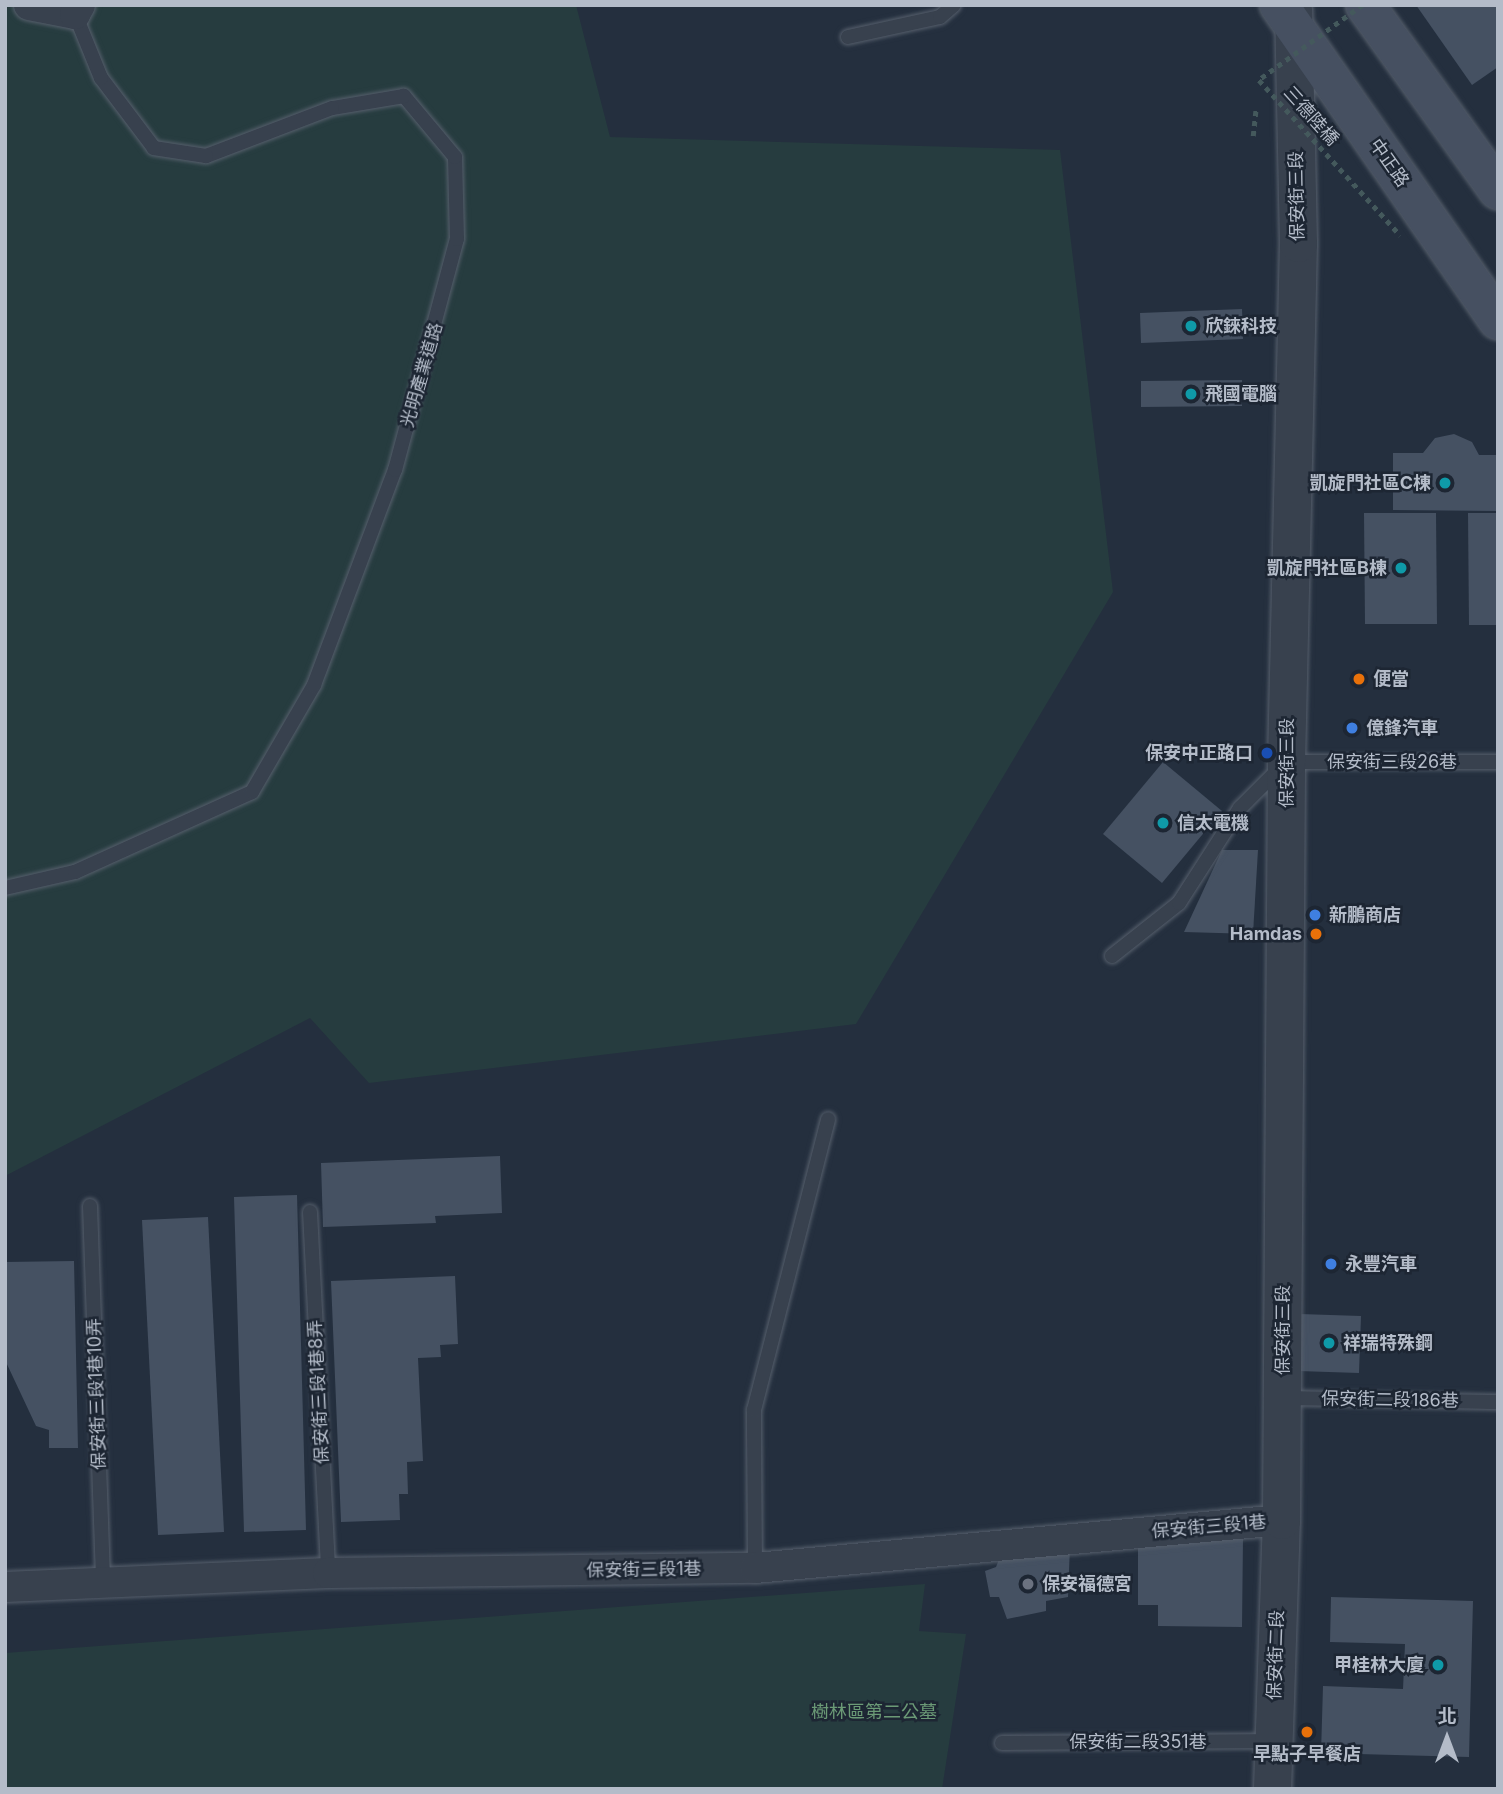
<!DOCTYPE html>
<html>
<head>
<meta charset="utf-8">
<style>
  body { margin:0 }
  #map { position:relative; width:1503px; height:1794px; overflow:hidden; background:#242f3e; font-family:Inter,"Noto Sans TC",sans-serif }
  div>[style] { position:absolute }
  .green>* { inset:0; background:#263c3f }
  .building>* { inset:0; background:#455162 }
  .path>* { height:4.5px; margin-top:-2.25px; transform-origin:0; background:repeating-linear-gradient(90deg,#44595c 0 5px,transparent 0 10px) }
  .roads { filter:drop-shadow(0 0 2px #565f6c) drop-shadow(0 0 2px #565f6c) }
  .service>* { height:14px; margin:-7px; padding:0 7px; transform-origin:7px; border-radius:7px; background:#38414e }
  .minor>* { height:30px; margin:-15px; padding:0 15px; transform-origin:15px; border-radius:15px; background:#38414e }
  .tertiary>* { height:37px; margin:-18.5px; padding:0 18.5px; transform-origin:18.5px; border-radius:18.5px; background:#38414e }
  .secondary>* { height:38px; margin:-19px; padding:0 19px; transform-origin:19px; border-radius:19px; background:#465061 }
  .path-bridge>* { height:4.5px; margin-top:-2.25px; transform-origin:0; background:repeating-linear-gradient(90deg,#44595c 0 5px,transparent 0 10px) }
  .dots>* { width:19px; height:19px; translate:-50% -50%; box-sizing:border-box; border:4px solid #1d2633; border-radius:50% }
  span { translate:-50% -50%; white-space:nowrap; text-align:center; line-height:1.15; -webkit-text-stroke:5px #1d2633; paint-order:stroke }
  .street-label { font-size:18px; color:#b4bcc9 }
  .poi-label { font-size:18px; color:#b4bcc9; font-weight:700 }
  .left { translate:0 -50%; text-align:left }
  .right { translate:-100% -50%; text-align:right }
  .park-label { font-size:18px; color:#6b9a76 }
  .frame { position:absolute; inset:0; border:7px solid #b4bcc9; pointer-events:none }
  .north { position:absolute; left:1412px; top:1703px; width:70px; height:70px; -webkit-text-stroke:5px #1d2633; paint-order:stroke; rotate:0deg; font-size:19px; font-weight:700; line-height:28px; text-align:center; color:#b4bcc9 }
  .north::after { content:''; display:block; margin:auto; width:24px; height:32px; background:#b4bcc9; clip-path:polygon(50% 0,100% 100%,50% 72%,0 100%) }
</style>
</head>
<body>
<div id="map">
  <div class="green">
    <i style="clip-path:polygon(5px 5px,576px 5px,610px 137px,1060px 150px,1113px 592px,856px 1024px,369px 1083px,310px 1018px,5px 1176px)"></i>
    <i style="clip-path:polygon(925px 1584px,919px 1631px,966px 1634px,942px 1789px,5px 1789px,5px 1653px)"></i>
  </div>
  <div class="building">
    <i style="clip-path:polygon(1416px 5px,1498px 5px,1498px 67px,1472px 85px)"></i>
    <i style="clip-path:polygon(1242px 309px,1243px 339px,1141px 343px,1140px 313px)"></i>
    <i style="clip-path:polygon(1242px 380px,1242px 406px,1141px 407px,1141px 381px)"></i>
    <i style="clip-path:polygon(1454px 434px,1472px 442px,1479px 455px,1498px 455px,1498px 511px,1393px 510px,1393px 453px,1423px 453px,1435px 438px)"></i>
    <i style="clip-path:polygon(1364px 513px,1436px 513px,1437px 624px,1365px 624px)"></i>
    <i style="clip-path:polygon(1468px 513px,1498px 513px,1498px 625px,1469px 625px)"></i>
    <i style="clip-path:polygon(1163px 762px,1222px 811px,1162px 883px,1103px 834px)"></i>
    <i style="clip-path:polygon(1222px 850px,1258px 850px,1253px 934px,1184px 932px)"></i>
    <i style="clip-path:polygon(500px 1156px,502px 1213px,435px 1216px,436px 1223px,323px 1227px,321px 1163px)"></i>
    <i style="clip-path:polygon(297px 1195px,306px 1530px,244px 1532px,234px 1197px)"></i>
    <i style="clip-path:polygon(208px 1217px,224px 1532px,158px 1535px,142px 1220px)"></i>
    <i style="clip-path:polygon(74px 1261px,78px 1448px,49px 1448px,49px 1430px,36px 1426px,5px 1360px,5px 1262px)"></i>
    <i style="clip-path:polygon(455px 1276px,458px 1344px,440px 1345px,441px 1357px,418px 1358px,423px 1461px,407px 1462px,408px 1494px,399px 1494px,400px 1520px,341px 1522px,331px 1281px)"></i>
    <i style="clip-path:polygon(1300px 1314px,1361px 1316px,1359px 1373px,1298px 1371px)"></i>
    <i style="clip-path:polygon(1138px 1537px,1243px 1539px,1242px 1627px,1158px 1626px,1158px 1605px,1138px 1605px)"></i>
    <i style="clip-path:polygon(1070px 1546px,1068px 1597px,1046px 1601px,1046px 1611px,1007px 1619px,999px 1597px,990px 1597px,985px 1571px,996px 1567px,1002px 1552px)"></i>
    <i style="clip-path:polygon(1331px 1597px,1473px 1601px,1469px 1757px,1321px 1753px,1323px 1686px,1403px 1689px,1405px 1644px,1330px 1642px)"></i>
  </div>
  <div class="path">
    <i style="left:1253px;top:136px;width:29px;rotate:-84deg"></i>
  </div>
  <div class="roads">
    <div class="service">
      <i style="left:848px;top:37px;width:94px;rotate:-12.3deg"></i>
      <i style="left:940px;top:17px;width:18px;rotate:-41deg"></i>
      <i style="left:5px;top:888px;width:72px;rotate:-12.9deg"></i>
      <i style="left:75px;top:872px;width:194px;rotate:-24.3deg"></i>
      <i style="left:252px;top:792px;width:124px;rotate:-59.9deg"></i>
      <i style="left:314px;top:685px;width:230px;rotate:-69.4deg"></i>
      <i style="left:395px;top:470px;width:239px;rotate:-75deg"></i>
      <i style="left:457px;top:239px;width:82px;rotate:-91.4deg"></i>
      <i style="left:455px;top:157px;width:80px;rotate:-129.9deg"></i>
      <i style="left:404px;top:96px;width:73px;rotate:170.5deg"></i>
      <i style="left:332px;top:108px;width:135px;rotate:159.1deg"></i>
      <i style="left:206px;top:156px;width:53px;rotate:-171.3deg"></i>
      <i style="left:154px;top:148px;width:88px;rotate:-127.1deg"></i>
      <i style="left:101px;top:78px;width:69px;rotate:-112.1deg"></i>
      <i style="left:1112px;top:956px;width:85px;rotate:-38.3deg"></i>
      <i style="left:1179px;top:903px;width:113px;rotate:-57.3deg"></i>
      <i style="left:1240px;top:808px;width:65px;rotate:-45deg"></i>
      <i style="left:1286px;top:762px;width:212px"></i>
      <i style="left:90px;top:1206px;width:377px;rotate:88deg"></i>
      <i style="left:310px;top:1212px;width:361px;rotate:87.1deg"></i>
      <i style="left:1282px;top:1398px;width:216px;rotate:1.1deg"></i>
      <i style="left:755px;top:1568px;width:158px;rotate:-90.4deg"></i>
      <i style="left:754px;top:1410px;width:300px;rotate:-75.7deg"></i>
      <i style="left:1002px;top:1743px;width:271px;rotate:-0.4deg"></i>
    </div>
    <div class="minor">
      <i style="left:29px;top:5px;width:47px;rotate:11.1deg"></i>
      <i style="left:75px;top:14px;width:10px;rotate:-61deg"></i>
      <i style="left:5px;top:1587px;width:323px;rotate:-2.5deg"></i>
      <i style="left:328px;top:1573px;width:427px;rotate:-0.7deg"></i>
      <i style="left:755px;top:1568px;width:528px;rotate:-5.21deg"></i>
    </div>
    <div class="tertiary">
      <i style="left:1272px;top:1789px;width:269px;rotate:-88.1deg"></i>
      <i style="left:1281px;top:1520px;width:758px;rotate:-89.62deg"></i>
      <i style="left:1286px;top:762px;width:519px;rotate:-88.68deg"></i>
      <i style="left:1298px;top:243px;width:233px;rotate:-91.2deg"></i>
    </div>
    <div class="secondary">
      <i style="left:1279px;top:5px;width:384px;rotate:55.2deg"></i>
      <i style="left:1365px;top:5px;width:228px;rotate:54.3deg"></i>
    </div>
  </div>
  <div class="path-bridge">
    <i style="left:1363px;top:5px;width:128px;rotate:144.2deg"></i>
    <i style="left:1259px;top:80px;width:210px;rotate:47.7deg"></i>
  </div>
  <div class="dots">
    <i style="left:1191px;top:326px;background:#0f9aa8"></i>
    <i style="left:1191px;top:394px;background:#0f9aa8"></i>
    <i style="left:1445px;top:483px;background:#0f9aa8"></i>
    <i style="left:1401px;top:568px;background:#0f9aa8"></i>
    <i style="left:1359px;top:679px;background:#e8710a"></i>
    <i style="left:1352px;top:728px;background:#3f7fe0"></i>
    <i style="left:1267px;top:753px;background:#1a4fb4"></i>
    <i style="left:1163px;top:823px;background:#0f9aa8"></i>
    <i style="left:1315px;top:915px;background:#3f7fe0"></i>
    <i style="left:1316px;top:934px;background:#e8710a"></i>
    <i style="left:1331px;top:1264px;background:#3f7fe0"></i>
    <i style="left:1329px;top:1343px;background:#0f9aa8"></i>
    <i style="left:1028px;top:1584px;background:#6b7280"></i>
    <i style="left:1438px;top:1665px;background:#0f9aa8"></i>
    <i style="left:1307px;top:1732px;background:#e8710a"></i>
  </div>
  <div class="street-label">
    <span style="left:1311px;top:116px;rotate:48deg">三德陸橋</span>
    <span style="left:1389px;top:163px;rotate:55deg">中正路</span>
    <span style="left:1297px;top:196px;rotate:-91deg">保安街三段</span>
    <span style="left:422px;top:375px;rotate:-74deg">光明產業道路</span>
    <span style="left:1392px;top:762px">保安街三段26巷</span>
    <span style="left:1287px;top:763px;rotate:-90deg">保安街三段</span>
    <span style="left:1283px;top:1330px;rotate:-90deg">保安街三段</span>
    <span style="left:319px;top:1392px;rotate:-93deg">保安街三段1巷8弄</span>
    <span style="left:97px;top:1394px;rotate:-92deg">保安街三段1巷10弄</span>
    <span style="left:1390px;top:1400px;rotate:1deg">保安街二段186巷</span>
    <span style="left:1209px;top:1527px;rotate:-5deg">保安街三段1巷</span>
    <span style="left:644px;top:1570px;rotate:-1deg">保安街三段1巷</span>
    <span style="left:1276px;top:1655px;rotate:-88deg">保安街二段</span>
    <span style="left:1138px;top:1742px">保安街二段351巷</span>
  </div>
  <div class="poi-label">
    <span class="left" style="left:1205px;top:326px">欣錸科技</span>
    <span class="left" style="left:1205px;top:394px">飛國電腦</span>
    <span class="right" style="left:1431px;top:483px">凱旋門社區C棟</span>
    <span class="right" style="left:1387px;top:568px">凱旋門社區B棟</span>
    <span class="left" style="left:1373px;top:679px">便當</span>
    <span class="left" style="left:1366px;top:728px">億鋒汽車</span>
    <span class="right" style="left:1253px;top:753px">保安中正路口</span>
    <span class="left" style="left:1177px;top:823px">信太電機</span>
    <span class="left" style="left:1329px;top:915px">新鵬商店</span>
    <span class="right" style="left:1302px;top:934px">Hamdas</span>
    <span class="left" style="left:1345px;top:1264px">永豐汽車</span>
    <span class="left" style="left:1343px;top:1343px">祥瑞特殊鋼</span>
    <span class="left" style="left:1042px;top:1584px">保安福德宮</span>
    <span class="right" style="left:1424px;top:1665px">甲桂林大廈</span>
    <span style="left:1307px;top:1754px">早點子早餐店</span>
  </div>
  <div class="park-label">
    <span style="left:874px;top:1712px">樹林區第二公墓</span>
  </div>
  <div class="frame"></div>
  <div class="north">北</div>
</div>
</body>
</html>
